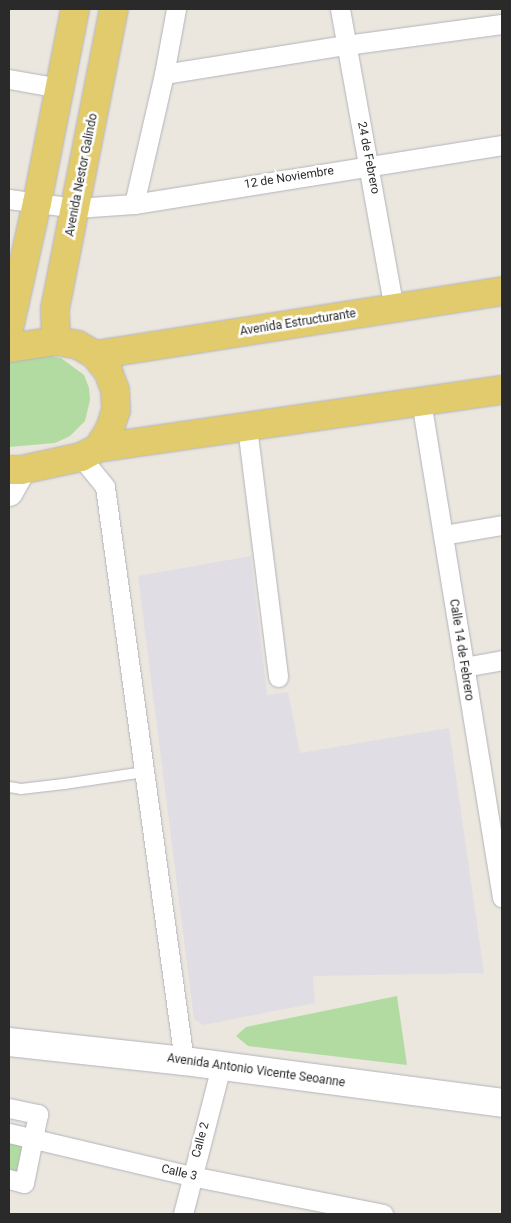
<!DOCTYPE html>
<html>
<head>
<meta charset="utf-8">
<style>
  body { margin:0 }
  #map { position:relative; width:511px; height:1223px; overflow:hidden; background:#ebe6de; font-family:Roboto,sans-serif }
  div>[style] { position:absolute }
  .industrial>* { inset:0; background:#e0dee4 }
  .green>* { inset:0; background:#b2dba1 }
  .roads { filter:drop-shadow(0 0 1px #b2b4bc) drop-shadow(0 0 1px #b2b4bc) }
  .lane>* { height:10px; margin:-5px; padding:0 5px; transform-origin:5px; border-radius:5px; background:#fff }
  .street>* { height:19px; margin:-9.5px; padding:0 9.5px; transform-origin:9.5px; border-radius:9.5px; background:#fff }
  .secondary>* { height:28px; margin:-14px; padding:0 14px; transform-origin:14px; border-radius:14px; background:#fff }
  .primary>* { height:28px; margin:-14px; padding:0 14px; transform-origin:14px; border-radius:14px; background:#e1cb6d }
  span { translate:-50% -50%; white-space:nowrap; text-align:center; line-height:1.15; -webkit-text-stroke:5px #fff; paint-order:stroke }
  .street-label { font-size:12px; color:#2a2a2a }
  .frame { position:absolute; inset:0; border:10px solid #2a2a2a; pointer-events:none }
</style>
</head>
<body>
<div id="map">
  <div class="industrial">
    <i style="clip-path:polygon(251px 556px,267px 695px,288px 692px,300px 753px,449px 728px,484px 973px,313px 976px,315px 1003px,203px 1025px,194px 1019px,138px 576px)"></i>
  </div>
  <div class="green">
    <i style="clip-path:polygon(43px 354px,61px 358px,84px 375px,89px 388px,90px 400px,85px 421px,70px 436px,55px 443px,9px 447px,9px 361px)"></i>
    <i style="clip-path:polygon(397px 996px,407px 1065px,248px 1046px,236px 1036px,246px 1027px)"></i>
    <i style="clip-path:polygon(9px 1139px,25px 1143px,18px 1175px,9px 1173px)"></i>
  </div>
  <div class="roads">
    <div class="lane">
      <i style="left:9px;top:787px;width:12px;rotate:9deg"></i>
      <i style="left:21px;top:789px;width:43px;rotate:-6.6deg"></i>
      <i style="left:64px;top:784px;width:81px;rotate:-8.5deg"></i>
    </div>
    <div class="street">
      <i style="left:340px;top:9px;width:304px;rotate:79.8deg"></i>
      <i style="left:164px;top:74px;width:184px;rotate:-9.1deg"></i>
      <i style="left:346px;top:45px;width:157px;rotate:-7.7deg"></i>
      <i style="left:9px;top:79px;width:52px;rotate:10deg"></i>
      <i style="left:9px;top:199px;width:68px;rotate:7.7deg"></i>
      <i style="left:76px;top:208px;width:58px;rotate:-3.9deg"></i>
      <i style="left:134px;top:204px;width:373px;rotate:-9.1deg"></i>
      <i style="left:134px;top:204px;width:133px;rotate:-77deg"></i>
      <i style="left:164px;top:74px;width:66px;rotate:-79.5deg"></i>
      <i style="left:421px;top:401px;width:503px;rotate:80.73deg"></i>
      <i style="left:247px;top:427px;width:252px;rotate:82.9deg"></i>
      <i style="left:81px;top:457px;width:38px;rotate:51deg"></i>
      <i style="left:105px;top:487px;width:579px;rotate:82.16deg"></i>
      <i style="left:443px;top:535px;width:60px;rotate:-9.6deg"></i>
      <i style="left:464px;top:667px;width:39px;rotate:-10deg"></i>
      <i style="left:9px;top:1108px;width:30px;rotate:12deg"></i>
      <i style="left:38px;top:1114px;width:70px;rotate:101.5deg"></i>
      <i style="left:24px;top:1183px;width:16px;rotate:-165deg"></i>
      <i style="left:9px;top:1133px;width:187px;rotate:13.3deg"></i>
      <i style="left:191px;top:1176px;width:196px;rotate:11.2deg"></i>
      <i style="left:183px;top:1214px;width:153px;rotate:-75.6deg"></i>
    </div>
    <div class="secondary">
      <i style="left:9px;top:492px;width:25px;rotate:-61deg"></i>
      <i style="left:9px;top:1042px;width:176px;rotate:6.2deg"></i>
      <i style="left:184px;top:1061px;width:321px;rotate:7.5deg"></i>
    </div>
    <div class="primary">
      <i style="left:9px;top:329px;width:129px;rotate:-77.5deg"></i>
      <i style="left:37px;top:203px;width:198px;rotate:-78.9deg"></i>
      <i style="left:56px;top:341px;width:32px;rotate:-92deg"></i>
      <i style="left:55px;top:309px;width:306px;rotate:-78.9deg"></i>
      <i style="left:9px;top:348px;width:48px;rotate:-8.5deg"></i>
      <i style="left:56px;top:341px;width:22px;rotate:10deg"></i>
      <i style="left:78px;top:345px;width:20px;rotate:30deg"></i>
      <i style="left:95px;top:355px;width:21px;rotate:51deg"></i>
      <i style="left:108px;top:371px;width:20px;rotate:70deg"></i>
      <i style="left:115px;top:390px;width:20px;rotate:87deg"></i>
      <i style="left:116px;top:410px;width:20px;rotate:108deg"></i>
      <i style="left:110px;top:429px;width:22px;rotate:122deg"></i>
      <i style="left:98px;top:448px;width:19px;rotate:152deg"></i>
      <i style="left:81px;top:457px;width:61px;rotate:167.8deg"></i>
      <i style="left:21px;top:470px;width:12px;rotate:180deg"></i>
      <i style="left:95px;top:355px;width:412px;rotate:-8.9deg"></i>
      <i style="left:98px;top:448px;width:408px;rotate:-8.2deg"></i>
    </div>
  </div>
  <div class="street-label">
    <span style="left:368px;top:158px;rotate:79deg">24 de Febrero</span>
    <span style="left:82px;top:175px;rotate:-79deg">Avenida Nestor Galindo</span>
    <span style="left:289px;top:178px;rotate:-9deg">12 de Noviembre</span>
    <span style="left:298px;top:323px;rotate:-9deg">Avenida Estructurante</span>
    <span style="left:461px;top:650px;rotate:81deg">Calle 14 de Febrero</span>
    <span style="left:256px;top:1071px;rotate:8deg">Avenida Antonio Vicente Seoanne</span>
    <span style="left:201px;top:1140px;rotate:-75deg">Calle 2</span>
    <span style="left:179px;top:1173px;rotate:13deg">Calle 3</span>
  </div>
  <div class="frame"></div>
</div>
</body>
</html>
